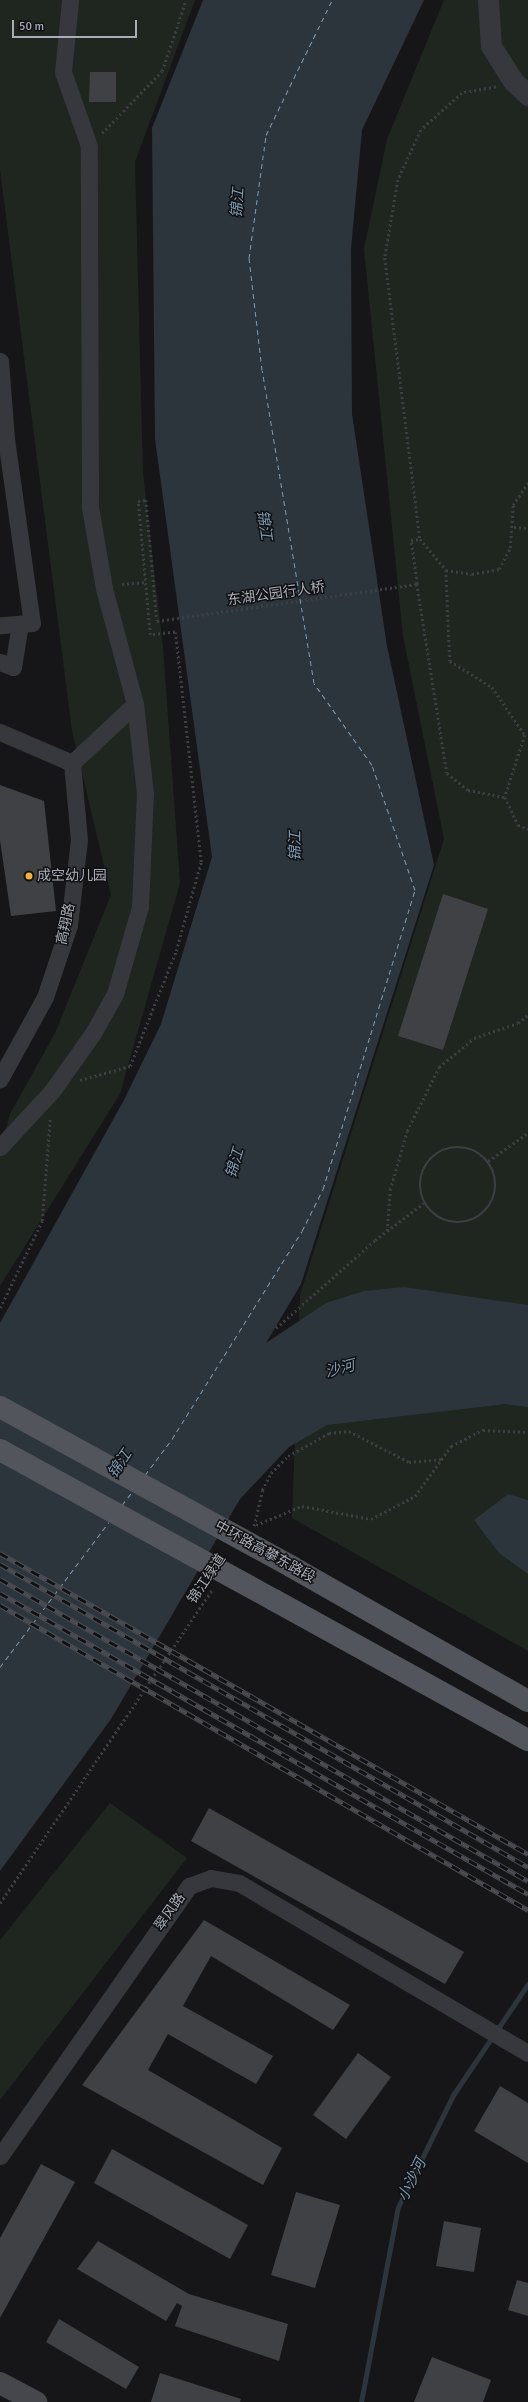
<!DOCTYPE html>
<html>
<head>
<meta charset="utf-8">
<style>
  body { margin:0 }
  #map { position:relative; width:528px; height:2402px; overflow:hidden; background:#161618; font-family:Signika,"Noto Sans SC",sans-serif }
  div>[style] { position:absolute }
  .green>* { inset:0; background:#1e261f }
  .water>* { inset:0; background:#2c353c }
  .stream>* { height:5px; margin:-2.5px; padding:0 2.5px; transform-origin:2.5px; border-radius:2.5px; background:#2c353c }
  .ferry>* { height:1px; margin-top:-0.5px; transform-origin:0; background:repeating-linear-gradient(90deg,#7f9bb3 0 5px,transparent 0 9px) }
  .building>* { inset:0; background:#404145 }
  .path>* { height:2.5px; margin-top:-1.25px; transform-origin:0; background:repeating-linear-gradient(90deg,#3d3f44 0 2px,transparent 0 5px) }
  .path>.ring { margin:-1.25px; padding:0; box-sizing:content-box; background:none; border:2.5px solid #3d3f44; border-radius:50% }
  .minor>* { height:17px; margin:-8.5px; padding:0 8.5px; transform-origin:8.5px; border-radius:8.5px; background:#37383d }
  .tertiary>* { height:21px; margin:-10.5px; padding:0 10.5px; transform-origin:10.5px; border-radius:10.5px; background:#37383d }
  .secondary>* { height:22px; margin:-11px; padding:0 11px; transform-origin:11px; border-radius:11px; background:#45474d }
  .primary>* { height:22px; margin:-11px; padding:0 11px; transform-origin:11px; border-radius:11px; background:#53555c }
  .rail>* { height:4.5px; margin-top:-2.25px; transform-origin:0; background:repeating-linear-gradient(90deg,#111113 0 9px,#4a4c52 0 18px); box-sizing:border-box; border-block:1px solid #4a4c52 }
  .primary-bridge>* { height:22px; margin:-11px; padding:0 11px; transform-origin:11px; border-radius:11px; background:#53555c }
  .dots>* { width:11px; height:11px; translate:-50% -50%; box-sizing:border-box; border:2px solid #111113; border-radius:50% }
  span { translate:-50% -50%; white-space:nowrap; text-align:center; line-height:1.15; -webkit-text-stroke:3px #111113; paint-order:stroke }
  .street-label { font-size:14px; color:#a8adb8 }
  .poi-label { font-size:14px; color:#a8adb8 }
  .left { translate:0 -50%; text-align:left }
  .water-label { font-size:15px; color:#7f9bb3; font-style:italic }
  .scale { position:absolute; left:12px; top:20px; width:125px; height:18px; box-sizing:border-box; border:2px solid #a8adb8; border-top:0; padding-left:5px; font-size:12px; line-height:14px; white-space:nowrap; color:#a8adb8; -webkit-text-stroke:3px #111113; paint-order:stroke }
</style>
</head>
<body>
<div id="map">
  <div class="green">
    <i style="clip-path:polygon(0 0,195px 0,135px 162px,143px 473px,163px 647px,180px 883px,120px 1094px,0 1286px,0 1150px,10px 1114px,55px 1033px,111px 895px,72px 731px,0 170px)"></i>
    <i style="clip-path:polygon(444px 0,528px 0,528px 1651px,292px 1518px,300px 1295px,444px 839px,403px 636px,364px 249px,387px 139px)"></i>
    <i style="clip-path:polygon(110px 1803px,187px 1858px,0 2100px,0 1940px)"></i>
  </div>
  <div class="water">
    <i style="clip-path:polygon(203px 0,424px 0,362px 130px,351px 249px,352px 414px,387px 646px,434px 865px,301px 1284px,266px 1343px,326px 1303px,364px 1291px,404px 1287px,528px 1305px,528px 1407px,505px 1404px,327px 1425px,289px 1447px,240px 1499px,111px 1719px,0 1871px,0 1323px,124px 1100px,161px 1024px,212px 857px,155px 439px,152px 128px)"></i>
    <i style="clip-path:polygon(508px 1494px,528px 1500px,528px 1574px,499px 1553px,474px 1520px)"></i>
  </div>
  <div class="stream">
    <i style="left:361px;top:2402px;width:198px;rotate:-79.3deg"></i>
    <i style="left:398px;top:2207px;width:125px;rotate:-63.8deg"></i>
    <i style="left:453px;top:2095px;width:134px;rotate:-56deg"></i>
  </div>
  <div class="ferry">
    <i style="left:145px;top:1475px;width:45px;rotate:-53.1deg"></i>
    <i style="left:172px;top:1439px;width:245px;rotate:-58deg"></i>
    <i style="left:302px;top:1231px;width:47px;rotate:-63.4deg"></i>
    <i style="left:323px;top:1189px;width:313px;rotate:-72.9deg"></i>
    <i style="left:415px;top:890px;width:132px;rotate:-109deg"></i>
    <i style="left:372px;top:765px;width:100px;rotate:-125.3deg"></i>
    <i style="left:314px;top:683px;width:317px;rotate:-99.4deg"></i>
    <i style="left:262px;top:370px;width:113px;rotate:-96.6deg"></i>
    <i style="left:249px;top:258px;width:124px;rotate:-82.1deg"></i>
    <i style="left:266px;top:135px;width:150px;rotate:-63.9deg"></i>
    <i style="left:122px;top:1505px;width:16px;rotate:-52deg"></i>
    <i style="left:0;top:1667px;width:181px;rotate:-53.1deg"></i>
  </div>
  <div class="building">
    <i style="clip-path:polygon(90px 72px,116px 72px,116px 102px,89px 102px)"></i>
    <i style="clip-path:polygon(0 785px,44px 801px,56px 911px,11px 916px,0 840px)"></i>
    <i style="clip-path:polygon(443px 894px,488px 909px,443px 1050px,398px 1036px)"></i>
    <i style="clip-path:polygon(209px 1808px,464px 1952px,445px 1984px,191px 1841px)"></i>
    <i style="clip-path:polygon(204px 1920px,350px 2005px,333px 2030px,211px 1956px,183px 2006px,273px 2056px,256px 2084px,168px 2034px,148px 2070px,282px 2148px,263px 2185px,82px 2085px)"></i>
    <i style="clip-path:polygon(358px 2053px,391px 2077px,346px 2139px,313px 2115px)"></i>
    <i style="clip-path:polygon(500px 2086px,528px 2103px,528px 2163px,474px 2131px)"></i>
    <i style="clip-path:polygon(112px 2149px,248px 2225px,230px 2259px,94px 2183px)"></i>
    <i style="clip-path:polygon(41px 2164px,75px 2182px,0 2318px,0 2238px)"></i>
    <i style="clip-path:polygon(296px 2192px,340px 2205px,315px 2288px,271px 2275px)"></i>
    <i style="clip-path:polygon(444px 2221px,481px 2228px,474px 2272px,436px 2266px)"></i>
    <i style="clip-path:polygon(98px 2241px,189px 2294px,288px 2324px,279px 2361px,175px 2326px,182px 2306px,177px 2303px,166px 2321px,77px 2269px)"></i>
    <i style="clip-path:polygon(517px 2280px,528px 2283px,528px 2316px,508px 2310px)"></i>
    <i style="clip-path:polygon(59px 2319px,139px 2367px,126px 2389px,46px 2342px)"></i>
    <i style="clip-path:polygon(432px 2357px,491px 2380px,483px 2402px,414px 2402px)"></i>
    <i style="clip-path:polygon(160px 2373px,241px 2399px,240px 2402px,151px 2402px)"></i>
  </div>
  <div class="path">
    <i style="left:496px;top:87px;width:35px;rotate:170deg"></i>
    <i style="left:462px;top:93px;width:55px;rotate:137.9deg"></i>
    <i style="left:421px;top:130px;width:55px;rotate:114.7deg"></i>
    <i style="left:398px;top:180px;width:79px;rotate:99.5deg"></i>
    <i style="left:385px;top:258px;width:283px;rotate:82.9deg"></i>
    <i style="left:420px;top:539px;width:40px;rotate:50deg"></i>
    <i style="left:446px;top:570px;width:26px;rotate:9deg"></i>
    <i style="left:472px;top:574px;width:27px;rotate:-10deg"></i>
    <i style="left:499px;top:569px;width:24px;rotate:-62deg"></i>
    <i style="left:510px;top:548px;width:43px;rotate:-86deg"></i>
    <i style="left:513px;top:505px;width:27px;rotate:-56deg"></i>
    <i style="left:102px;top:133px;width:86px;rotate:-45.9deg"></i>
    <i style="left:162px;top:71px;width:75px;rotate:-71.3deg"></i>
    <i style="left:514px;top:527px;width:14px;rotate:4deg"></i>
    <i style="left:446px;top:570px;width:91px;rotate:87.5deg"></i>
    <i style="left:450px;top:661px;width:49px;rotate:31.8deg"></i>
    <i style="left:492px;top:687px;width:58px;rotate:55.5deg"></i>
    <i style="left:525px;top:735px;width:65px;rotate:107.9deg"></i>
    <i style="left:505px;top:797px;width:31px;rotate:65deg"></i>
    <i style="left:518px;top:825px;width:11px;rotate:22deg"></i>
    <i style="left:122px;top:584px;width:24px;rotate:-5deg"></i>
    <i style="left:417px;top:584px;width:44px;rotate:-97.8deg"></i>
    <i style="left:411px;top:540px;width:9px;rotate:-6deg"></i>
    <i style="left:80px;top:1080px;width:52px;rotate:-15.6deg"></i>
    <i style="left:130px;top:1066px;width:124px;rotate:-68.2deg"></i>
    <i style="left:176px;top:951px;width:92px;rotate:-74.3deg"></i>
    <i style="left:201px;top:862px;width:231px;rotate:-96.4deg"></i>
    <i style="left:175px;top:632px;width:25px;rotate:173deg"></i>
    <i style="left:150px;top:635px;width:135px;rotate:-95.1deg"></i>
    <i style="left:138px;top:501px;width:8px;rotate:-7deg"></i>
    <i style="left:146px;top:500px;width:121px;rotate:84.8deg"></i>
    <i style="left:157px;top:621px;width:263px;rotate:-8.1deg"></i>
    <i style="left:417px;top:584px;width:191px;rotate:81deg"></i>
    <i style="left:447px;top:773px;width:27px;rotate:39deg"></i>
    <i style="left:468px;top:790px;width:38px;rotate:11deg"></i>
    <i class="ring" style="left:420px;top:1147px;width:73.5px;height:73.5px"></i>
    <i style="left:488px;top:1161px;width:49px;rotate:-35deg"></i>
    <i style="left:387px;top:1231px;width:41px;rotate:-85.8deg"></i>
    <i style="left:390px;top:1190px;width:61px;rotate:-73.9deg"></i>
    <i style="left:407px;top:1131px;width:72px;rotate:-63.4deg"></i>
    <i style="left:439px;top:1067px;width:45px;rotate:-39.6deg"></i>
    <i style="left:474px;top:1038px;width:46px;rotate:-18.8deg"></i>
    <i style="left:518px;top:1023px;width:13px;rotate:-39deg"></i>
    <i style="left:0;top:1308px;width:97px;rotate:-64.2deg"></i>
    <i style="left:42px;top:1221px;width:102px;rotate:-85.5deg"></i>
    <i style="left:276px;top:1328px;width:132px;rotate:-41.6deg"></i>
    <i style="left:375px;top:1240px;width:61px;rotate:-37.1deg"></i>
    <i style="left:256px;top:1525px;width:50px;rotate:-22.4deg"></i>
    <i style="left:302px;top:1506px;width:70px;rotate:10.7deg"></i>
    <i style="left:371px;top:1519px;width:50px;rotate:-27.6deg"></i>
    <i style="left:415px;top:1496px;width:62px;rotate:-54.2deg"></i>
    <i style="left:451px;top:1446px;width:36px;rotate:-27deg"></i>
    <i style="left:483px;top:1430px;width:45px;rotate:2.5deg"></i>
    <i style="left:254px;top:1526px;width:37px;rotate:-77deg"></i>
    <i style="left:262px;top:1490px;width:19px;rotate:-62deg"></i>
    <i style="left:271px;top:1473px;width:24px;rotate:-45deg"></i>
    <i style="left:288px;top:1456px;width:47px;rotate:-29.3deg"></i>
    <i style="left:329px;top:1433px;width:20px;rotate:-6deg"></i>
    <i style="left:349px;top:1431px;width:68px;rotate:27.3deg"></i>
    <i style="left:409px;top:1462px;width:33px;rotate:-5deg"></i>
    <i style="left:0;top:1903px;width:380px;rotate:-55.9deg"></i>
  </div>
  <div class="minor">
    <i style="left:0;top:361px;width:78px;rotate:85.6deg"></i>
    <i style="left:6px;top:439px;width:186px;rotate:82deg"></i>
    <i style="left:32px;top:623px;width:32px;rotate:176deg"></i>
    <i style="left:0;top:662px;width:14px;rotate:21deg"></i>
    <i style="left:13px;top:667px;width:44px;rotate:-80.8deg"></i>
    <i style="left:0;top:732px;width:78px;rotate:23.3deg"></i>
    <i style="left:72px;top:763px;width:77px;rotate:84.8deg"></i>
    <i style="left:79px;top:840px;width:86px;rotate:96.7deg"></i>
    <i style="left:69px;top:925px;width:76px;rotate:108.4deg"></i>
    <i style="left:45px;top:997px;width:94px;rotate:118.8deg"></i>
    <i style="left:72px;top:763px;width:86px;rotate:-43.1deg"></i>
    <i style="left:0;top:1147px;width:76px;rotate:-47.1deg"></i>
    <i style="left:52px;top:1091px;width:71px;rotate:-54.7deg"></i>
    <i style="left:93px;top:1033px;width:45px;rotate:-60.6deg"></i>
    <i style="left:115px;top:994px;width:91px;rotate:-74deg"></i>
    <i style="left:140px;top:907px;width:113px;rotate:-87.5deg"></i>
    <i style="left:145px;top:794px;width:91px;rotate:-96.3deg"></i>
    <i style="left:135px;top:704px;width:120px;rotate:-105deg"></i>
    <i style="left:104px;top:588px;width:82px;rotate:-99.8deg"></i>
    <i style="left:90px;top:507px;width:361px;rotate:-90.2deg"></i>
    <i style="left:89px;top:146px;width:78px;rotate:-109.4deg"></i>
    <i style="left:63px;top:72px;width:72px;rotate:-84.4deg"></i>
    <i style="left:0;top:2156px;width:330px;rotate:-55deg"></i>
    <i style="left:189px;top:1886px;width:23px;rotate:-20deg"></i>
    <i style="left:211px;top:1878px;width:28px;rotate:10deg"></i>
    <i style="left:239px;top:1883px;width:335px;rotate:30.5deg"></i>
  </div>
  <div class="tertiary">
    <i style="left:488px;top:0;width:46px;rotate:86.3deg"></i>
    <i style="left:491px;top:46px;width:41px;rotate:57.8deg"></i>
    <i style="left:513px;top:81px;width:21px;rotate:43deg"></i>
  </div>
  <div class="secondary">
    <i style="left:0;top:2383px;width:41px;rotate:27.8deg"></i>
  </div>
  <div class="primary">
    <i style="left:292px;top:1567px;width:271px;rotate:29.6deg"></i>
    <i style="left:274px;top:1600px;width:290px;rotate:28.9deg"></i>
  </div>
  <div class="rail">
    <i style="left:0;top:1553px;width:608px;rotate:29.69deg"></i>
    <i style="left:0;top:1564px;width:609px;rotate:29.85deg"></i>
    <i style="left:0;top:1579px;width:608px;rotate:29.77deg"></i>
    <i style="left:0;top:1593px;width:608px;rotate:29.69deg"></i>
    <i style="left:0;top:1605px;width:610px;rotate:30.01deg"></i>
  </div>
  <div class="primary-bridge">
    <i style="left:0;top:1407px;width:333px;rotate:28.7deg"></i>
    <i style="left:0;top:1450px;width:312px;rotate:28.7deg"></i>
  </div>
  <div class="dots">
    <i style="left:29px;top:876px;background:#f2b134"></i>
  </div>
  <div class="street-label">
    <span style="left:276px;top:594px;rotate:-8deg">东湖公园行人桥</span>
    <span style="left:66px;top:924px;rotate:-78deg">高翔路</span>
    <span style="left:265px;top:1552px;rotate:29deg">中环路高攀东路段</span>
    <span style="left:207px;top:1579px;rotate:-56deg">锦江绿道</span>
    <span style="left:170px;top:1912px;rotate:-55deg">翠风路</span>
  </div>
  <div class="poi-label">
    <span class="left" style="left:37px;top:876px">成空幼儿园</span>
  </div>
  <div class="water-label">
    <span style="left:238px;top:203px;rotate:-86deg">锦江</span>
    <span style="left:264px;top:525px;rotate:82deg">锦江</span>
    <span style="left:296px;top:846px;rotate:-90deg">锦江</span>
    <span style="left:235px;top:1163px;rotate:-74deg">锦江</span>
    <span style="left:340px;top:1369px;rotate:-14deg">沙河</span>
    <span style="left:120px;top:1464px;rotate:-56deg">锦江</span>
    <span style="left:412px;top:2180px;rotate:-64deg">小沙河</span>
  </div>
  <div class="scale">50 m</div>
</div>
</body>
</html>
